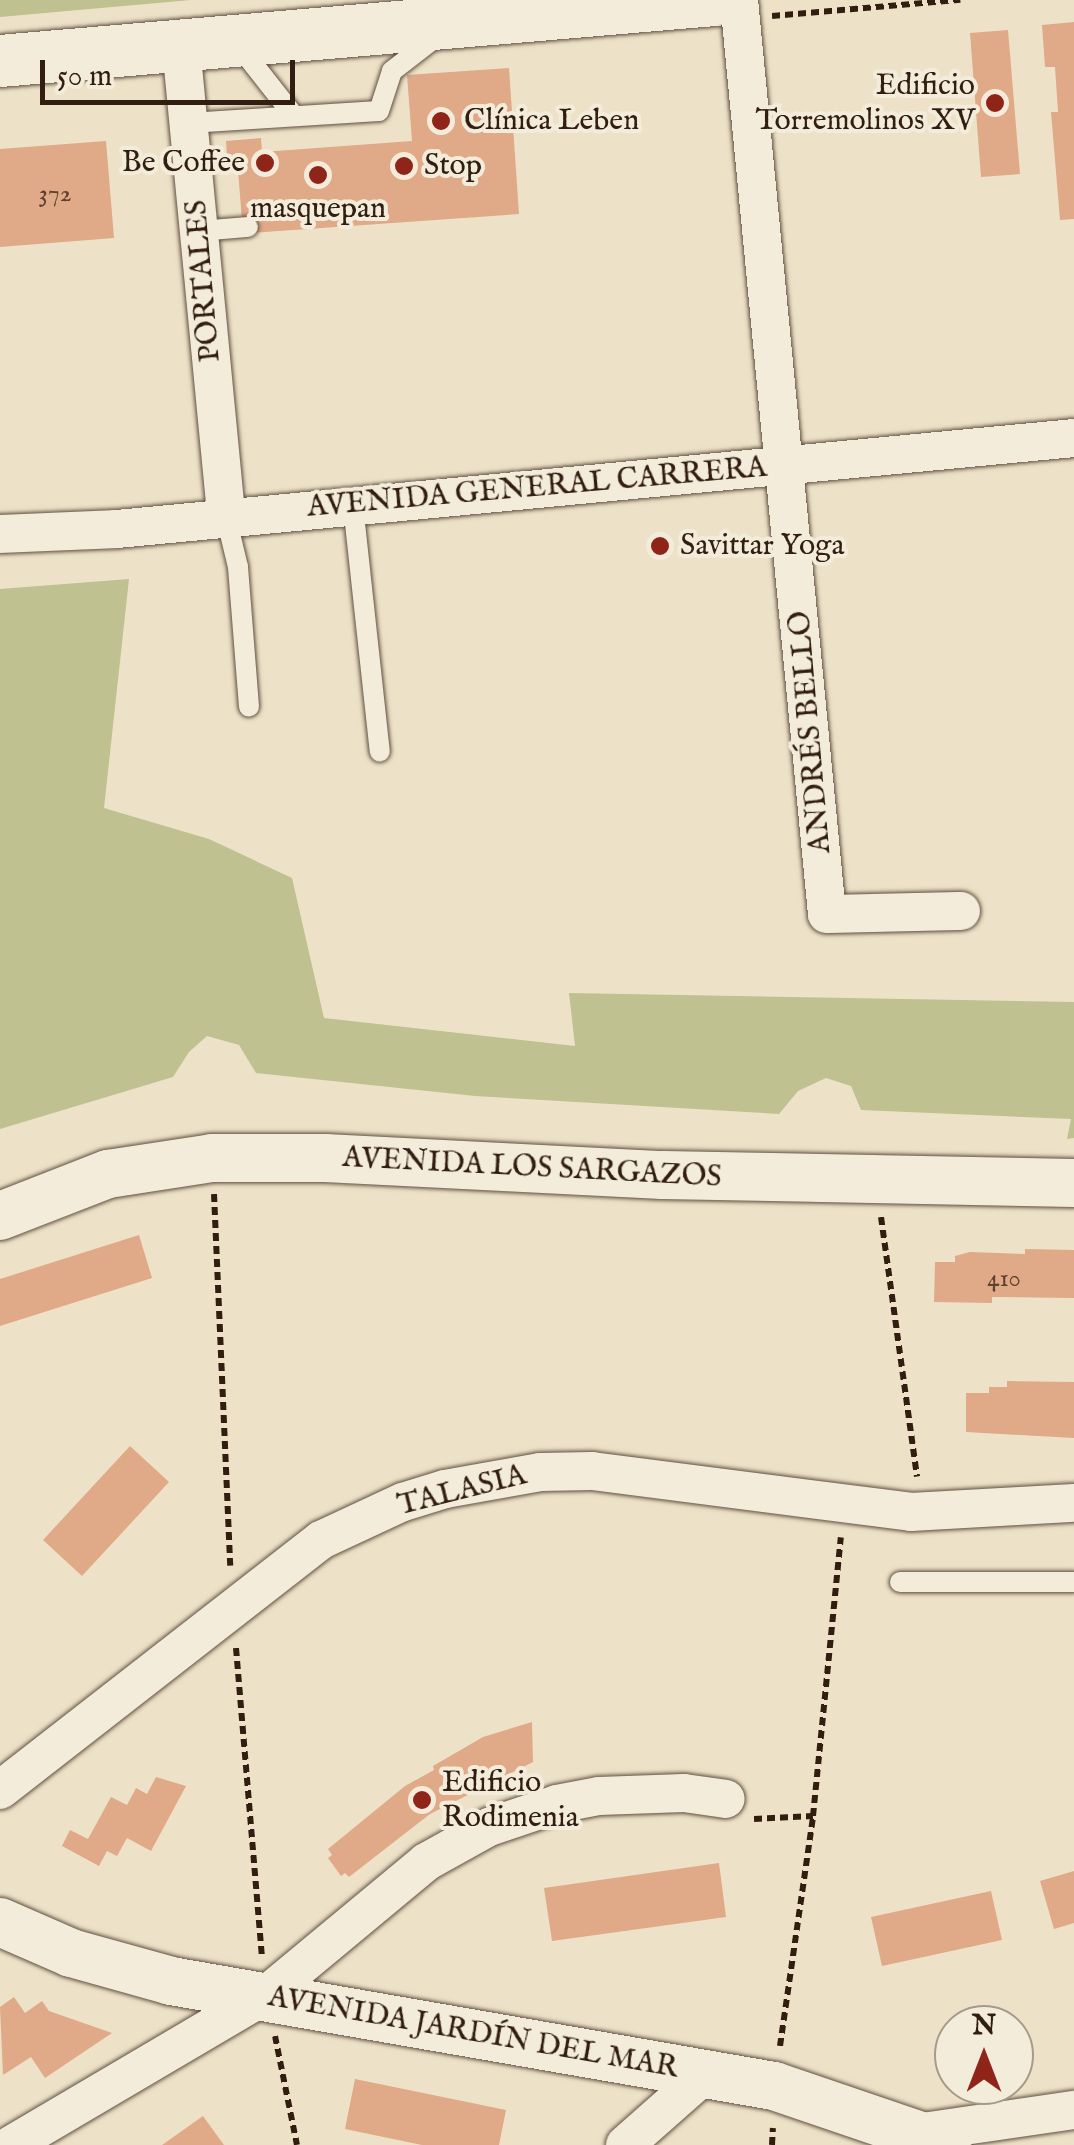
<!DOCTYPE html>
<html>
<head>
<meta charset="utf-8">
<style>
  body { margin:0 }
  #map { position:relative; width:1074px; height:2145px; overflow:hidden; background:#ede2c8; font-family:"IM FELL English",serif }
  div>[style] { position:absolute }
  .green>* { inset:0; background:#bfc191 }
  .building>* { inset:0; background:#e0a988 }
  .path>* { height:6px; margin-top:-3px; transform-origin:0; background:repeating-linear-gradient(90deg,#321e11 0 8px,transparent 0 13px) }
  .roads { filter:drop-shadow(0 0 2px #614f3f) drop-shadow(0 0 2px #614f3f) }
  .service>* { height:20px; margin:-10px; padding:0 10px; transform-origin:10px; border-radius:10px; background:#f3ecdb }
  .minor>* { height:38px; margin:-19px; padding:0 19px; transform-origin:19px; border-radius:19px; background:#f3ecdb }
  .tertiary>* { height:48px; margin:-24px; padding:0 24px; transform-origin:24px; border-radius:24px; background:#f3ecdb }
  .secondary>* { height:52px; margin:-26px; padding:0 26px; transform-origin:26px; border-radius:26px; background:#f3ecdb }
  .dots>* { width:28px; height:28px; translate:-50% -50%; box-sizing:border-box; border:5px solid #f3ecdb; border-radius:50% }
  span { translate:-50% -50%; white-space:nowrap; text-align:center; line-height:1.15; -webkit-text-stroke:8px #f3ecdb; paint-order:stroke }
  .number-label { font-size:25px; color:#5e412f }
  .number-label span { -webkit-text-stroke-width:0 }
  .poi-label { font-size:30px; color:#321e11 }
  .right { translate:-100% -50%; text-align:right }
  .left { translate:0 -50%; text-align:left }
  .street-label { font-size:30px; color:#321e11 }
  .north { position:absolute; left:934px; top:2005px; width:100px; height:100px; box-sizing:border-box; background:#f3ecdb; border:2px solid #a69a8a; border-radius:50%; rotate:0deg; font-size:28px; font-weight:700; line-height:40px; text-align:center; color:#321e11 }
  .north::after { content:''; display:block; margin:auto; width:35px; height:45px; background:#8f2418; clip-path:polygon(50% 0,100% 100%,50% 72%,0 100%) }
  .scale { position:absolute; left:40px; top:60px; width:255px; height:45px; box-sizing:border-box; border:5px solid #321e11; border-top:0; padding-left:12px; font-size:30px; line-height:35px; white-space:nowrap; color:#321e11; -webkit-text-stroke:8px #f3ecdb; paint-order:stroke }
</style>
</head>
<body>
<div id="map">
  <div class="green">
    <i style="clip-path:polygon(0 0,191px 0,0 17px)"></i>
    <i style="clip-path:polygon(129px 579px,104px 808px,209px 839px,292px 878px,324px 1018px,575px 1046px,569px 993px,1074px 1002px,1074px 1138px,1067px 1139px,1071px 1119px,861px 1110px,851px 1086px,826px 1078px,798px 1091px,779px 1114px,475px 1096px,256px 1073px,239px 1045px,207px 1036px,189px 1052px,173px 1077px,0 1129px,0 589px)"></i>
  </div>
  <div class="building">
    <i style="clip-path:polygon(1074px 22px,1074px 219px,1060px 220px,1051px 112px,1058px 112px,1055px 67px,1045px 67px,1042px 25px)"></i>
    <i style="clip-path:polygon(1008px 30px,1020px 174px,981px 177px,970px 33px)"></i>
    <i style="clip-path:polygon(509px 68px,519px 214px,249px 233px,242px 221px,237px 157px,227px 157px,226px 141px,261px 138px,262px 152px,412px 141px,407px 75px)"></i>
    <i style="clip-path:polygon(106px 141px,114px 238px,0 247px,0 149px)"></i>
    <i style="clip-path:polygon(139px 1235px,152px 1278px,0 1326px,0 1279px)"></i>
    <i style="clip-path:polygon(1025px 1249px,1074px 1250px,1074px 1298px,992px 1297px,992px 1303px,934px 1302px,935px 1262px,955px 1262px,955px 1256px,970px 1252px,1025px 1254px)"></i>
    <i style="clip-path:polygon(1007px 1381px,1074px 1382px,1074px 1438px,966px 1432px,966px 1393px,989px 1393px,989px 1387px,1007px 1387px)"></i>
    <i style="clip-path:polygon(130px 1446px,169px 1482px,82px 1576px,43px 1540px)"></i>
    <i style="clip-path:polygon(532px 1722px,533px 1762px,430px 1814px,349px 1877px,345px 1873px,341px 1876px,328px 1858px,332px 1855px,328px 1849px,405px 1786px,434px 1770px,433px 1766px,483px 1737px)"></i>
    <i style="clip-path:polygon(156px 1777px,186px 1786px,151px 1851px,127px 1838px,117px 1856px,107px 1851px,99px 1866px,62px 1846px,70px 1830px,88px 1839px,111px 1797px,127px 1805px,136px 1788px,147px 1794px)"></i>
    <i style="clip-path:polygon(719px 1863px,726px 1917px,552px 1941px,544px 1888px)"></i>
    <i style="clip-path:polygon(1074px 1871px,1074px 1923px,1054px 1929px,1040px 1881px)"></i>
    <i style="clip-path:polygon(991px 1891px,1002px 1940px,882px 1966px,871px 1917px)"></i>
    <i style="clip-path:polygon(14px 1997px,25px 2013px,42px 2001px,49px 2011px,112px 2033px,45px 2078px,31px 2057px,3px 2075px,0 2007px)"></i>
    <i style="clip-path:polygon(355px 2079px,506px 2110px,499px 2145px,422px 2145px,345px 2129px)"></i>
    <i style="clip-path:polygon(203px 2116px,224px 2145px,162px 2145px)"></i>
  </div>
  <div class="path">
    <i style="left:772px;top:16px;width:189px;rotate:-4.9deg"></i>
    <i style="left:214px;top:1194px;width:372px;rotate:87.5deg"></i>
    <i style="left:881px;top:1217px;width:262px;rotate:82.1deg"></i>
    <i style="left:236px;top:1648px;width:308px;rotate:85.2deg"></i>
    <i style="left:754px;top:1819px;width:59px;rotate:-2.9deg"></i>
    <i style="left:275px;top:2036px;width:111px;rotate:78.6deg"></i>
    <i style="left:780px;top:2046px;width:232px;rotate:-81.8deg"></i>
    <i style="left:813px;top:1816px;width:280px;rotate:-84.3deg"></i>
    <i style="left:772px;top:2145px;width:17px;rotate:-87deg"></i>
  </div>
  <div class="roads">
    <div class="service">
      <i style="left:239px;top:46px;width:89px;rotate:51.8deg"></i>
      <i style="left:189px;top:123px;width:190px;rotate:-3.6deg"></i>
      <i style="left:379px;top:111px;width:42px;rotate:-72deg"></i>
      <i style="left:392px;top:71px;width:56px;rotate:-37.7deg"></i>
      <i style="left:200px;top:231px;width:48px;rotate:-4.8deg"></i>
      <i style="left:353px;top:505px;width:248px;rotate:83.8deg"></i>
      <i style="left:226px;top:517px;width:51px;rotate:76.5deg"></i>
      <i style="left:238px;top:567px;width:140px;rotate:85.5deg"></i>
      <i style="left:900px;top:1582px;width:174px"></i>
    </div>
    <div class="minor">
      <i style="left:739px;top:0;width:918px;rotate:84.5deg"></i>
      <i style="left:827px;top:914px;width:134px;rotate:-1.3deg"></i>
      <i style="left:181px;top:46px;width:473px;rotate:84.5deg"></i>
      <i style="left:0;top:534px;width:117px;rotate:-2.4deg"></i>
      <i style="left:117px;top:529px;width:961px;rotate:-5.43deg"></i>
      <i style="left:0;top:1790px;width:407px;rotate:-37.9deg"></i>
      <i style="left:321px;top:1540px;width:90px;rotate:-24.9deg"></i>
      <i style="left:403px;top:1502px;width:44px;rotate:-17.2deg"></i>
      <i style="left:445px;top:1489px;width:97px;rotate:-10.1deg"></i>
      <i style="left:540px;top:1472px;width:52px;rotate:-1.1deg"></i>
      <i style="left:592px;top:1471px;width:322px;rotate:7.3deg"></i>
      <i style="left:911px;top:1512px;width:163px;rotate:-3.2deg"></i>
      <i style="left:916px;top:2133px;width:160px;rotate:-8.3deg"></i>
      <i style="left:11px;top:2145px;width:296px;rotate:-30.5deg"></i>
      <i style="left:266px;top:1995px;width:208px;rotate:-39.7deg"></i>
      <i style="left:426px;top:1862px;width:72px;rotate:-29.1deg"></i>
      <i style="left:489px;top:1827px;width:72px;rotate:-18.7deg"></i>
      <i style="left:557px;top:1804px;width:43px;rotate:-10.8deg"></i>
      <i style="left:599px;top:1796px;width:85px;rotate:-2deg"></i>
      <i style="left:684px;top:1793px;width:42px;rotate:8.1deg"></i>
      <i style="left:625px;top:2145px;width:106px;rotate:-41.5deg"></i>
    </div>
    <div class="tertiary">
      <i style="left:0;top:1216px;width:116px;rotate:-21.3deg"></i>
      <i style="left:108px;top:1174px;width:105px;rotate:-8.7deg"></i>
      <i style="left:212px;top:1158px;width:113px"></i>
      <i style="left:325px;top:1158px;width:338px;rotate:2.9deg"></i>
      <i style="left:663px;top:1175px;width:411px;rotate:1.1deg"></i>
      <i style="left:0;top:1922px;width:77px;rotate:23.6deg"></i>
      <i style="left:71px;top:1953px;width:104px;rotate:15.6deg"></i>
      <i style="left:171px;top:1981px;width:612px;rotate:9.88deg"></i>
      <i style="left:774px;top:2086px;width:183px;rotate:18.8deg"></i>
    </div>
    <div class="secondary">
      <i style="left:0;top:61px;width:718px;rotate:-4.88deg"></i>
    </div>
  </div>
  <div class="dots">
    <i style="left:995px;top:103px;background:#8f2418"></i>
    <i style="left:441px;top:121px;background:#8f2418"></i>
    <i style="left:265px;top:163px;background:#8f2418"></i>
    <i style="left:404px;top:166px;background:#8f2418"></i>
    <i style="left:318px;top:175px;background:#8f2418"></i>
    <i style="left:660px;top:546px;background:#8f2418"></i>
    <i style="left:422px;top:1800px;background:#8f2418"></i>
  </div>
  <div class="number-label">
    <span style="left:55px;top:194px">372</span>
    <span style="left:1004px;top:1279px">410</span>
  </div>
  <div class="poi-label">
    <span class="right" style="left:975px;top:103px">Edificio<br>Torremolinos XV</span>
    <span class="left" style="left:464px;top:121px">Clínica Leben</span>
    <span class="right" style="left:245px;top:163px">Be Coffee</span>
    <span class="left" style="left:424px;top:166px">Stop</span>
    <span style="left:318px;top:209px">masquepan</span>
    <span class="left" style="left:680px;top:546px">Savittar Yoga</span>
    <span class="left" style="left:442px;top:1800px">Edificio<br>Rodimenia</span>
  </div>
  <div class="street-label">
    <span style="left:204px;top:281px;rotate:-95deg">PORTALES</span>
    <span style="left:537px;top:488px;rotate:-5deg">AVENIDA GENERAL CARRERA</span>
    <span style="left:811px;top:732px;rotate:-95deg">ANDRÉS BELLO</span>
    <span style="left:532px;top:1168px;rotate:3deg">AVENIDA LOS SARGAZOS</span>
    <span style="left:462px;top:1491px;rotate:-14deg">TALASIA</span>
    <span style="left:473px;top:2033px;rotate:10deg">AVENIDA JARDÍN DEL MAR</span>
  </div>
  <div class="north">N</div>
  <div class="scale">50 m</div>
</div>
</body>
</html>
